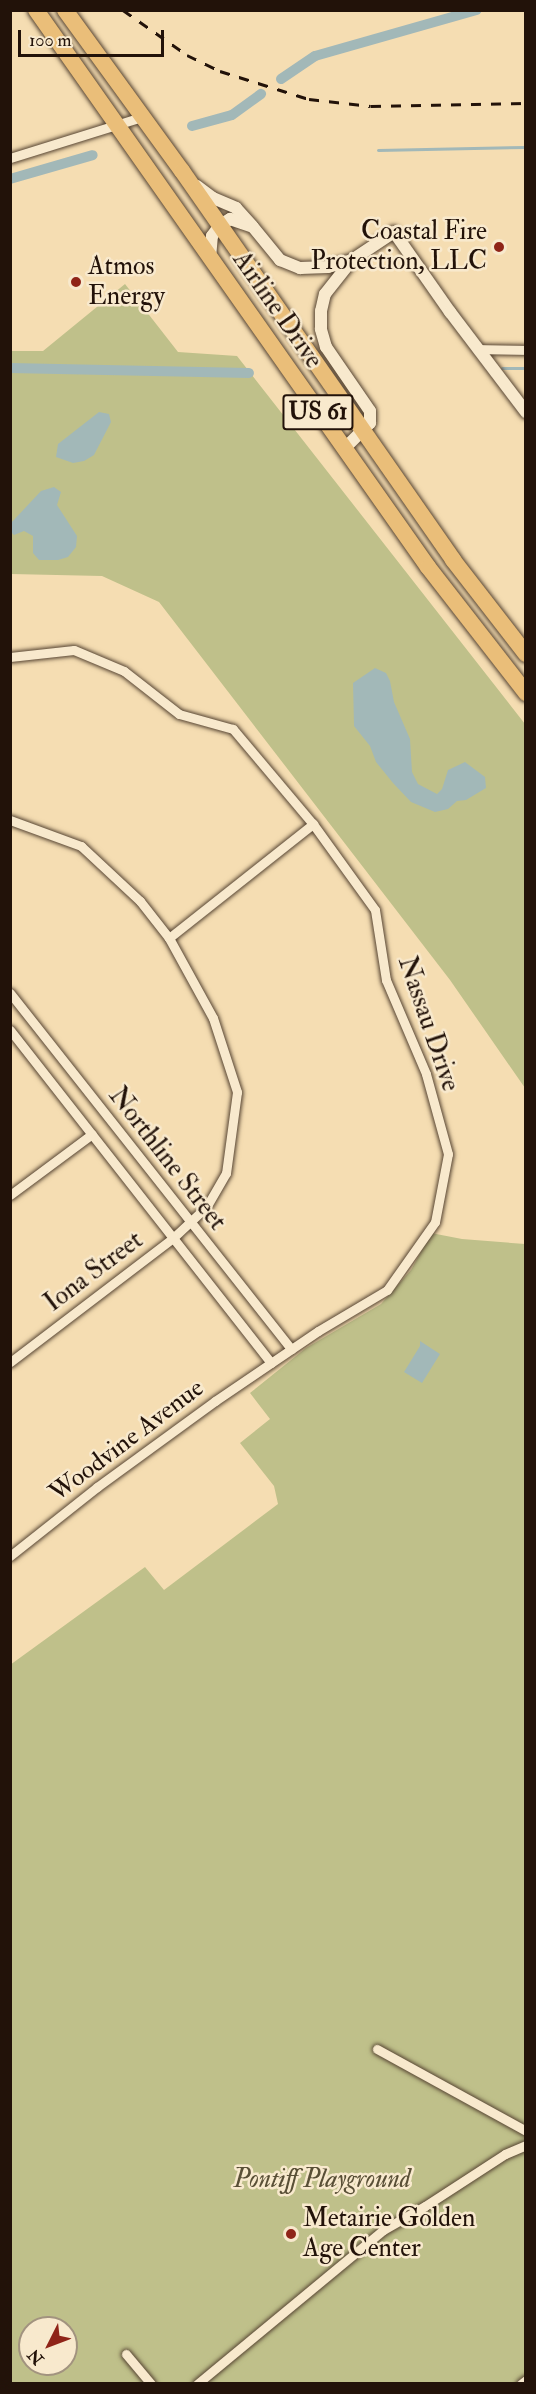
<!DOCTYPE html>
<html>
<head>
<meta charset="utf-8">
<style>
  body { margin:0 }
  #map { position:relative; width:536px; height:2394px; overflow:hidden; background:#f5ddb2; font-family:"IM FELL Double Pica",serif }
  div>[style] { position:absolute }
  .green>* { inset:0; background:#bfc08a }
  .water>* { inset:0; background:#a2b8b8 }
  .stream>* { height:3px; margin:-1.5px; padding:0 1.5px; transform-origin:1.5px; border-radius:1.5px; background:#a2b8b8 }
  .canal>* { height:10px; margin:-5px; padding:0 5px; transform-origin:5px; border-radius:5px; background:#a2b8b8 }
  .roads { filter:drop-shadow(0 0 2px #574533) drop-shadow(0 0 2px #574533) }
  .street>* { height:9px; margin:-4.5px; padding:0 4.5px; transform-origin:4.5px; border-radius:4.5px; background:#f8e9cd }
  .secondary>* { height:12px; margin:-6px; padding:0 6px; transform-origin:6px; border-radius:6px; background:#f8e9cd }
  .highway>* { height:16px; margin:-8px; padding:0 8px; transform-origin:8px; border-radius:8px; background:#eabe79 }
  .rail>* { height:3px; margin-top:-1.5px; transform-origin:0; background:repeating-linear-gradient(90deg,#221209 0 10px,transparent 0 20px) }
  .dots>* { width:16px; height:16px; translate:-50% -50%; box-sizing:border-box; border:3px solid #f8e9cd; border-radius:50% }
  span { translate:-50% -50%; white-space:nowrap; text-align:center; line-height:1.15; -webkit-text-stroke:5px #f8e9cd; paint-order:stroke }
  .shield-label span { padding:2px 4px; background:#f8e9cd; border:2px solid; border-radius:4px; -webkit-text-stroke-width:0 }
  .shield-label { font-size:24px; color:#221209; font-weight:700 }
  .poi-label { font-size:26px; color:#221209 }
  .right { translate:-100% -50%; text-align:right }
  .left { translate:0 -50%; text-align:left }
  .street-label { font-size:26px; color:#221209 }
  .park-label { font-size:26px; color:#594f36; font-style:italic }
  .frame { position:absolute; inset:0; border:12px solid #221209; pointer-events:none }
  .north { position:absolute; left:18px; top:2316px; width:60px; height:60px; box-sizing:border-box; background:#f8e9cd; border:2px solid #a2937f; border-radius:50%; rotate:228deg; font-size:16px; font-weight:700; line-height:24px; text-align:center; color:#221209 }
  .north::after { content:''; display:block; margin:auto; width:21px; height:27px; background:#8f2418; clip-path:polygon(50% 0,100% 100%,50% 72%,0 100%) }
  .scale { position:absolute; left:18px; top:30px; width:146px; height:27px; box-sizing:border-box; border:3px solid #221209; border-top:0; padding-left:8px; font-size:18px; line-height:21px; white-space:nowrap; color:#221209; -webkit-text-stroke:4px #f8e9cd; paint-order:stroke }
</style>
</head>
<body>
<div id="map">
  <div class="green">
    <i style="clip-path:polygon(125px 284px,178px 352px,237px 356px,525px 724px,525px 1088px,450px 980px,159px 602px,102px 576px,11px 574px,11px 351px,43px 351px)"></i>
    <i style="clip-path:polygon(evenodd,431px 1233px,462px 1239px,525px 1244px,525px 2383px,11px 2383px,10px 1665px,145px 1567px,164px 1590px,278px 1504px,274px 1486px,240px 1443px,270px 1419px,250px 1393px,306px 1348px,381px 1304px,411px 1270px,431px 1233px,30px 2328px,66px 2328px,66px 2364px,30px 2364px,30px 2328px)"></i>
  </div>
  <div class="water">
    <i style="clip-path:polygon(99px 412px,109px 414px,111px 422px,94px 455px,84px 461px,73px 463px,56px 457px,58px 444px)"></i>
    <i style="clip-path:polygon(54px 487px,61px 492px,57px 505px,77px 536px,76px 547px,68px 557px,58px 560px,39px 560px,33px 553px,33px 536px,24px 531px,14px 535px,11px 532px,11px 523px,41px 491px)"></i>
    <i style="clip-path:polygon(375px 668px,386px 673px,390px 681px,394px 702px,410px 739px,412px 772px,418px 784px,437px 794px,442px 789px,448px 770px,465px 762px,485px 777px,486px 788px,466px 800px,457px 801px,448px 809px,435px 812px,411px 802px,393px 783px,376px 762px,370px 746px,354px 726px,353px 683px)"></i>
    <i style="clip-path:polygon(420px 1341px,440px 1354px,422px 1383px,404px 1372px,420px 1346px)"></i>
  </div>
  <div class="stream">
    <i style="left:378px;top:150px;width:148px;rotate:-1.2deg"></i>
    <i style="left:502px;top:368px;width:24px"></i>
  </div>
  <div class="canal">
    <i style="left:281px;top:79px;width:41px;rotate:-34.1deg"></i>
    <i style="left:315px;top:56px;width:168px;rotate:-15.9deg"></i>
    <i style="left:192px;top:126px;width:41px;rotate:-15.4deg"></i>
    <i style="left:232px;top:115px;width:36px;rotate:-36deg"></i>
    <i style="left:10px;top:179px;width:86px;rotate:-16.1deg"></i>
    <i style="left:10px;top:368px;width:239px;rotate:1.2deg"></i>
  </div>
  <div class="roads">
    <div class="street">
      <i style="left:10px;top:158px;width:138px;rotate:-17.3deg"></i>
      <i style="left:477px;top:349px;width:49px;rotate:1.2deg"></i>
      <i style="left:10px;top:657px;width:64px;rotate:-6.2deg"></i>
      <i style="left:74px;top:650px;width:54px;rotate:22.8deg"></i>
      <i style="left:124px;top:671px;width:70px;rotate:38deg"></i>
      <i style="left:179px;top:714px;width:56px;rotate:15.5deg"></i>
      <i style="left:233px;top:729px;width:124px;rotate:49.9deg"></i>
      <i style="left:313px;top:824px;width:106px;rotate:54.2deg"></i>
      <i style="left:375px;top:910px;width:71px;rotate:81.1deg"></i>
      <i style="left:386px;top:980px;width:102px;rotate:66.9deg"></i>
      <i style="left:426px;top:1074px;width:83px;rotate:74.6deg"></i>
      <i style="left:448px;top:1154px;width:69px;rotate:100.8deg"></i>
      <i style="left:435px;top:1222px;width:83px;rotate:125.2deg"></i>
      <i style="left:387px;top:1290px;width:80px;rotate:149.3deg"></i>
      <i style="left:318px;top:1331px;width:125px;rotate:145.8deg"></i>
      <i style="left:215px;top:1401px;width:146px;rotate:143.9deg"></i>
      <i style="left:97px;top:1487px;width:111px;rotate:141.6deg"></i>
      <i style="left:10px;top:820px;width:76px;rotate:20.1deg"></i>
      <i style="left:81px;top:846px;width:81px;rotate:43deg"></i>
      <i style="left:140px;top:901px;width:47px;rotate:51.9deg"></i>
      <i style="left:169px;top:938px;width:91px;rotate:61.2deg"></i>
      <i style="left:213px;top:1018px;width:78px;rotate:72deg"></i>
      <i style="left:237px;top:1092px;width:82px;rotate:97.7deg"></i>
      <i style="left:226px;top:1173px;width:39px;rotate:120deg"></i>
      <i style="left:206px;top:1207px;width:45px;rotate:136.8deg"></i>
      <i style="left:173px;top:1238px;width:205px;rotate:142.7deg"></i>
      <i style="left:169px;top:938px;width:184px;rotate:-38.4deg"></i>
      <i style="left:10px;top:993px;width:454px;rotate:51.7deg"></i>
      <i style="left:10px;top:1030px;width:423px;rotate:51.9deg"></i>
      <i style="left:10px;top:1195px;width:102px;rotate:-36.6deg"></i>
      <i style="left:377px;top:2049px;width:170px;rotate:28.8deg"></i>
      <i style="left:126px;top:2354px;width:39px;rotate:50deg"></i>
      <i style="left:197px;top:2384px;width:241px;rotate:-39.6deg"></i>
      <i style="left:383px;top:2230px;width:48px;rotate:-29.7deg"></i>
      <i style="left:425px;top:2206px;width:95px;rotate:-33deg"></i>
      <i style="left:505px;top:2154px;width:23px;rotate:-23deg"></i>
      <i style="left:521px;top:2384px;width:6px;rotate:-39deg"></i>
    </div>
    <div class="secondary">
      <i style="left:197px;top:186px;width:20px;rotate:37deg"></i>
      <i style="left:213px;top:198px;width:25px;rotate:23deg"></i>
      <i style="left:236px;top:208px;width:24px;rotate:48deg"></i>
      <i style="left:210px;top:258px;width:22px;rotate:-85deg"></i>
      <i style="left:212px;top:236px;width:14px;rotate:-54deg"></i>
      <i style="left:220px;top:225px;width:12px;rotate:-31deg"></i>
      <i style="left:230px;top:219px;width:24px;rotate:19deg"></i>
      <i style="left:253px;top:227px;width:43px;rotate:50.7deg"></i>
      <i style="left:280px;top:260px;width:22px;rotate:22deg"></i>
      <i style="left:300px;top:268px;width:28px;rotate:-2deg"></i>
      <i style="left:328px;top:267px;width:25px;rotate:-16deg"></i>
      <i style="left:352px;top:260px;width:50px;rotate:-33.7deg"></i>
      <i style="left:394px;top:232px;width:98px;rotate:55deg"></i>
      <i style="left:450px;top:312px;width:126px;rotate:52.8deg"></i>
      <i style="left:344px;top:449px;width:37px;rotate:-45deg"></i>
      <i style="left:370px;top:423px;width:12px;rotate:-90deg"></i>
      <i style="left:370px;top:411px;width:78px;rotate:-124.5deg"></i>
      <i style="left:326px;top:347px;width:19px;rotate:-106deg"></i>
      <i style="left:321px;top:329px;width:18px;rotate:-90deg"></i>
      <i style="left:321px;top:311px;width:17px;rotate:-77deg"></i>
      <i style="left:325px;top:294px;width:43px;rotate:-51.5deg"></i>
    </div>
    <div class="highway">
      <i style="left:36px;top:10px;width:681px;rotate:54.86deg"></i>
      <i style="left:428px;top:567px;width:160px;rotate:52.1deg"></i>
      <i style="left:65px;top:10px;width:199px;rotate:54deg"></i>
      <i style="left:182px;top:171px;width:474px;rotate:55.1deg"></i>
      <i style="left:453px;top:560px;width:119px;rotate:52.2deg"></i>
    </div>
  </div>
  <div class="rail">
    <i style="left:123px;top:10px;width:78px;rotate:35.1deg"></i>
    <i style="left:187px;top:55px;width:37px;rotate:26deg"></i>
    <i style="left:220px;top:71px;width:93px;rotate:17.5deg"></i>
    <i style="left:309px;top:99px;width:62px;rotate:6.4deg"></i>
    <i style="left:371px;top:106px;width:155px;rotate:-1.1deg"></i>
  </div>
  <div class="dots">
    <i style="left:499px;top:247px;background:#8f2418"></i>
    <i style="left:76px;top:282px;background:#8f2418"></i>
    <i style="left:291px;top:2234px;background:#8f2418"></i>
  </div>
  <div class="shield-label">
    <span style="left:318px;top:412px">US 61</span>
  </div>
  <div class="poi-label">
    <span class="right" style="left:487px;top:247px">Coastal Fire<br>Protection, LLC</span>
    <span class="left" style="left:88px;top:282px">Atmos<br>Energy</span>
    <span class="left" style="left:303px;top:2234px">Metairie Golden<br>Age Center</span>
  </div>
  <div class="street-label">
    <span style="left:277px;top:310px;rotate:55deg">Airline Drive</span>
    <span style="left:428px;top:1024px;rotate:71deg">Nassau Drive</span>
    <span style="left:167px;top:1159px;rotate:52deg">Northline Street</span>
    <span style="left:94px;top:1272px;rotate:-37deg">Iona Street</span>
    <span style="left:127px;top:1441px;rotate:-37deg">Woodvine Avenue</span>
  </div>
  <div class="park-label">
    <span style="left:322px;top:2180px">Pontiff Playground</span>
  </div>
  <div class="frame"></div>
  <div class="north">N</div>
  <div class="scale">100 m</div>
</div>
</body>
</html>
